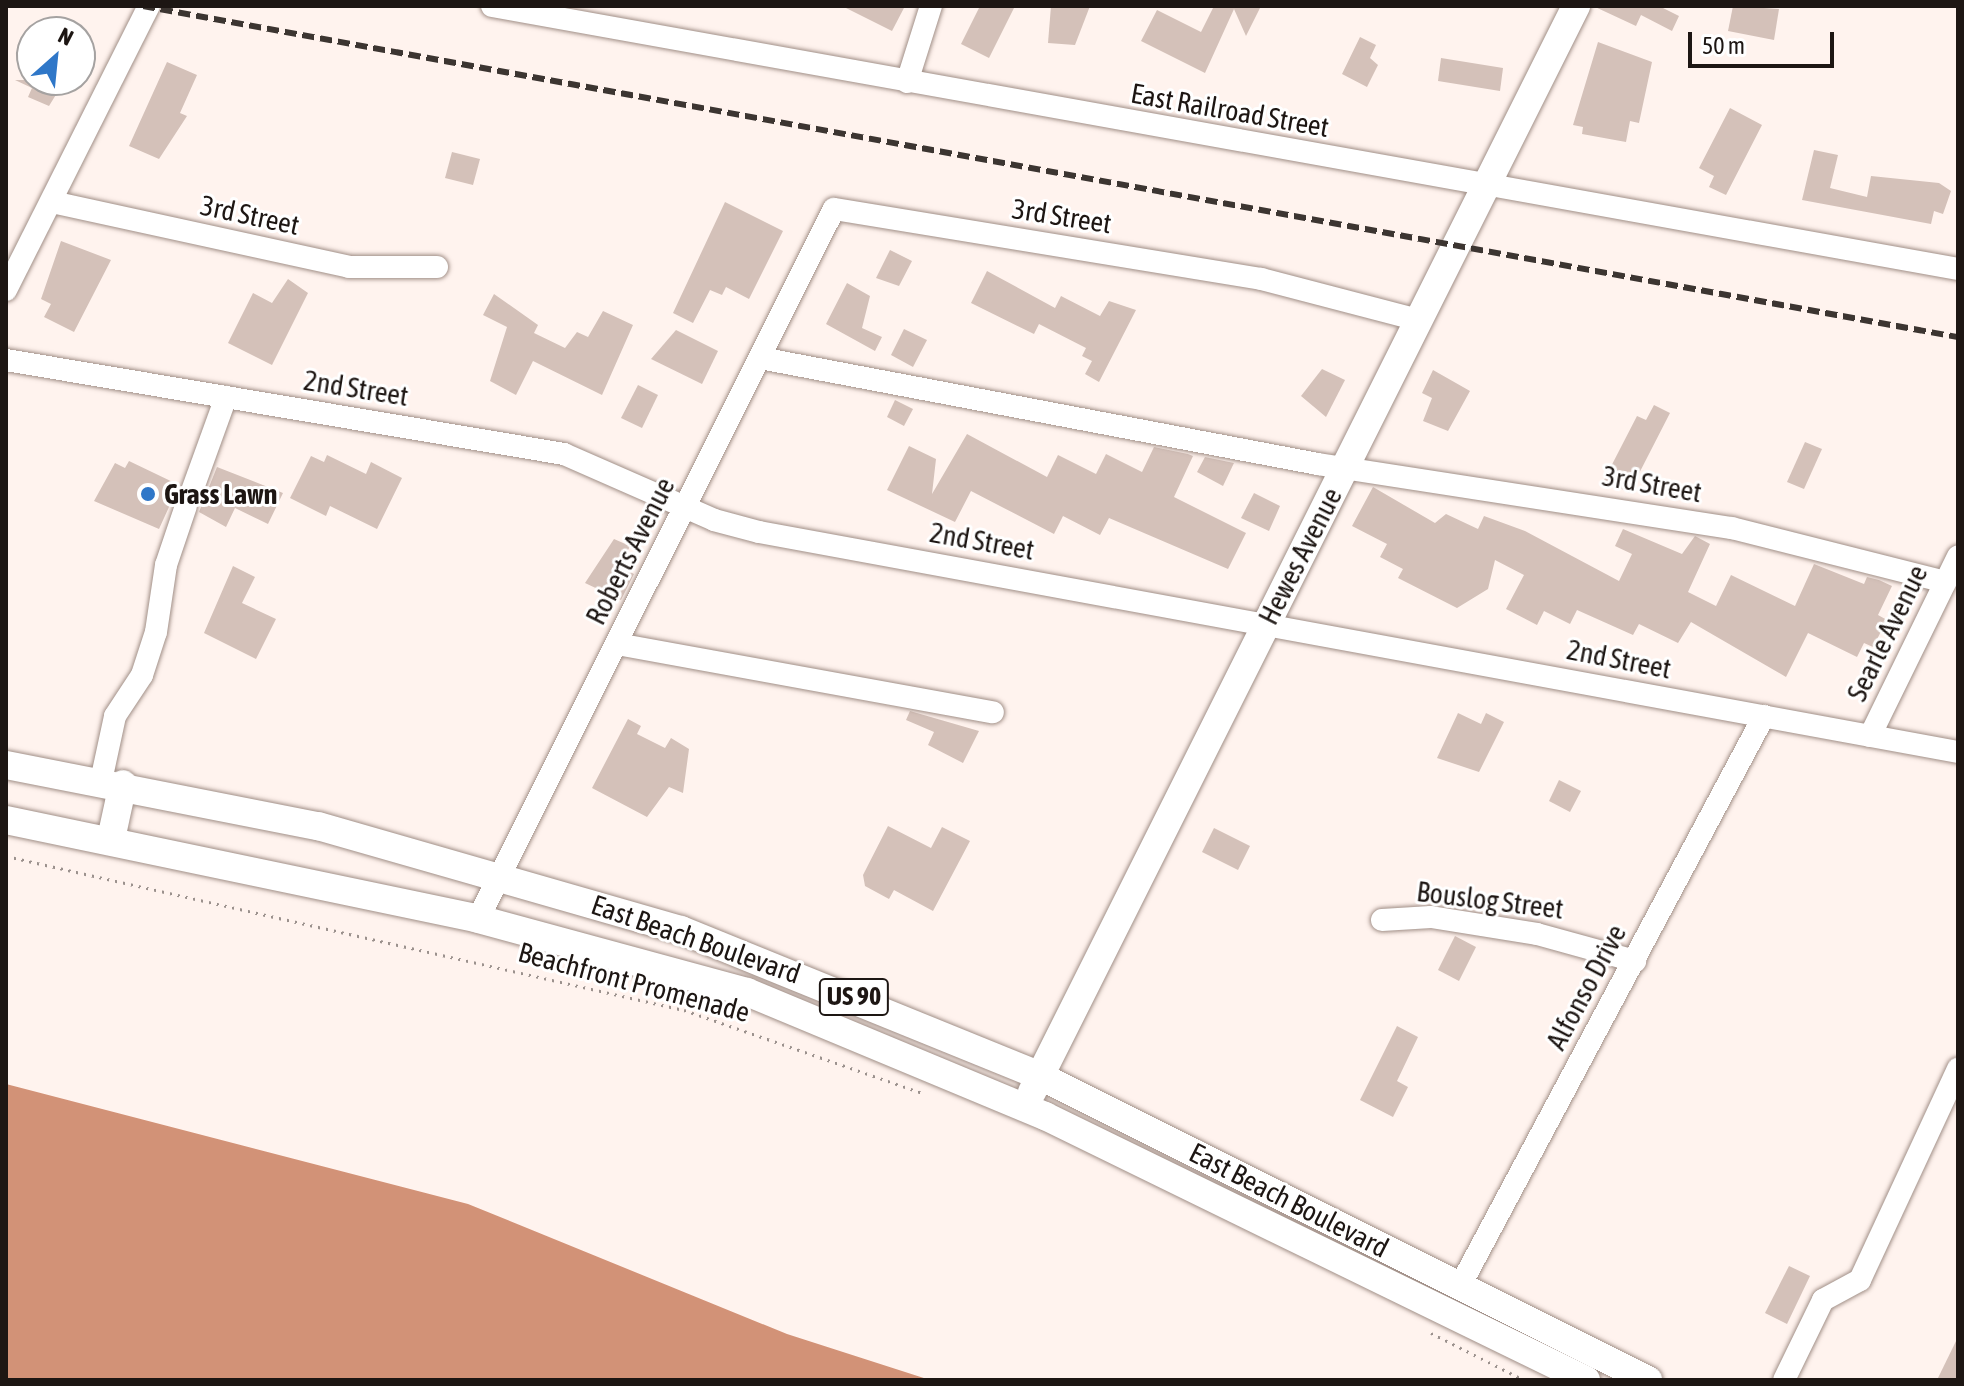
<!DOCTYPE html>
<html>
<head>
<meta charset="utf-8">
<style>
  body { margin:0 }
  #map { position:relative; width:1964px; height:1386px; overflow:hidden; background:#fff3ee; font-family:"Asap Condensed",sans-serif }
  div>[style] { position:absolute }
  .water>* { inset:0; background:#d29277 }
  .building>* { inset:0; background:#d4c1b9 }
  .path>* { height:3px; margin-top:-1.5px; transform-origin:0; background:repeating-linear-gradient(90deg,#9b918d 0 2px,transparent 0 8px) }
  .roads { filter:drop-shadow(0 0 2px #a18f87) drop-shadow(0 0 2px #a18f87) }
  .minor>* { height:22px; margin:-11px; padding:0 11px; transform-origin:11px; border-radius:11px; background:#fff }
  .major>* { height:28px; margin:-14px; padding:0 14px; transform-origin:14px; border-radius:14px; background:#fff }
  .rail>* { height:6px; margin-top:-3px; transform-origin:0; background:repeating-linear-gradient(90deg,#3c3531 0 12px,transparent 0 18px) }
  .dots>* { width:22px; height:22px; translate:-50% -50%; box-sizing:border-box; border:4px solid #fff; border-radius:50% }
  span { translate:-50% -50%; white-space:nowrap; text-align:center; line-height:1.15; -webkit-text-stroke:6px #fff; paint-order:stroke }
  .shield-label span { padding:2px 6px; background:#fff; border:2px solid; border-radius:6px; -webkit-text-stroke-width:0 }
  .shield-label { font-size:26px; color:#1d1613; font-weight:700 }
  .street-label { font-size:28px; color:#1d1613 }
  .poi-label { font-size:28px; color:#1d1613; font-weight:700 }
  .left { translate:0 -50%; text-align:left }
  .frame { position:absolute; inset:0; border:8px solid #1d1613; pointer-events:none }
  .north { position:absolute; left:16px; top:16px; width:80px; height:80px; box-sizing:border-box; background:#fff; border:2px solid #a5a2a1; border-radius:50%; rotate:27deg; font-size:22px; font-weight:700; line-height:32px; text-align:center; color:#1d1613 }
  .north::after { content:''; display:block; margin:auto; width:28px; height:36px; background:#2f77c8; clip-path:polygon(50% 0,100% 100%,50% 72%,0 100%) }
  .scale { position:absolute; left:1688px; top:32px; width:146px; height:36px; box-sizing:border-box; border:4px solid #1d1613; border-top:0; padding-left:10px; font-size:24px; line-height:28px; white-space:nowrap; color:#1d1613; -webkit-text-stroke:6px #fff; paint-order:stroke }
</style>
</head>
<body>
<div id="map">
  <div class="water">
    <i style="clip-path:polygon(6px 1084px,468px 1204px,787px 1334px,930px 1380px,6px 1380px)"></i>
  </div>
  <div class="building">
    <i style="clip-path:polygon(842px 6px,905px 6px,892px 31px)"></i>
    <i style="clip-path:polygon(980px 6px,1015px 6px,989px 58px,961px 44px)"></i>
    <i style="clip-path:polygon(1051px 6px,1090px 6px,1075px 45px,1048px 43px)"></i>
    <i style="clip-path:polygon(1214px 6px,1261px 6px,1246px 36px,1234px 9px,1205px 73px,1141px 41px,1157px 10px,1201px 32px)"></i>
    <i style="clip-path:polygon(1593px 6px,1659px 6px,1679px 16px,1672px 31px,1641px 15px,1636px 26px)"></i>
    <i style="clip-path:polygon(1733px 6px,1779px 9px,1774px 40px,1728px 31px)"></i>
    <i style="clip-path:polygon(1360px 37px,1376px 45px,1370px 58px,1378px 65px,1367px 87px,1342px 74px)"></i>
    <i style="clip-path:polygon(1598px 42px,1652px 62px,1639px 123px,1630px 121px,1626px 142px,1582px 134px,1583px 127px,1573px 125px)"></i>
    <i style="clip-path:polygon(1441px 58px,1503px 68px,1500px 91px,1438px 81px)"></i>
    <i style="clip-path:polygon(167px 62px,197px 75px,180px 113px,187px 116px,159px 159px,129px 146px)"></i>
    <i style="clip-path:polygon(15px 80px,65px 80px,49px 106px,28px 97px,32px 88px)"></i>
    <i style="clip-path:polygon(1730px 108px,1762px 125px,1726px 195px,1709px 187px,1714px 176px,1699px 168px)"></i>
    <i style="clip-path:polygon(1814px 150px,1838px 155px,1830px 188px,1867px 197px,1871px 176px,1939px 183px,1951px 191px,1943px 214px,1934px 211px,1931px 224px,1802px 200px)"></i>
    <i style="clip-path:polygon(452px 152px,480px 159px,473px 185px,445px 178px)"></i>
    <i style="clip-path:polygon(725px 202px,783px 231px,749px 299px,726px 287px,722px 295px,710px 290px,693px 323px,673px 313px)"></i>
    <i style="clip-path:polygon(61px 241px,111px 260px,74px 332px,44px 317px,51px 304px,41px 299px)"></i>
    <i style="clip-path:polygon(890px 250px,912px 261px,899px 286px,876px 278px)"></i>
    <i style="clip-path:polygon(987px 271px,1055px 308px,1061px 296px,1100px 316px,1109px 301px,1136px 310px,1099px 382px,1085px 374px,1092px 361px,1082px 356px,1086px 348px,1039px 324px,1034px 334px,971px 303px)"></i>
    <i style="clip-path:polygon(288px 279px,308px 293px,272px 365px,228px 343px,253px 293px,272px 303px)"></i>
    <i style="clip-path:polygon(847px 283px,870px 296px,862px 328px,882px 337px,875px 351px,826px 324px)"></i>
    <i style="clip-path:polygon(494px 294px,538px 325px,534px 333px,565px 348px,577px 332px,588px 337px,603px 311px,633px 325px,602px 395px,533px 361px,516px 395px,490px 381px,507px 327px,483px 315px)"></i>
    <i style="clip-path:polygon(904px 329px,927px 340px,913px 367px,891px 355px)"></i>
    <i style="clip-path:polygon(676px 330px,718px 351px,702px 384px,651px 359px)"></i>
    <i style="clip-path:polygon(1322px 369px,1345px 380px,1326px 417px,1301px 396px)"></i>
    <i style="clip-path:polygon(1433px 370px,1470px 391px,1448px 431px,1423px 421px,1432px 398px,1422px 393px)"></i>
    <i style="clip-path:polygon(638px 385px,658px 395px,642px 428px,621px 418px)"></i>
    <i style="clip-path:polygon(895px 400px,913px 409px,904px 426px,887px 417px)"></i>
    <i style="clip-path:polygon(1654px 405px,1670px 413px,1629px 493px,1604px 480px,1637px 416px,1646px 420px)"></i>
    <i style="clip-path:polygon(967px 434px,1047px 477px,1058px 455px,1096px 474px,1106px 454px,1142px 472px,1154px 447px,1188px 454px,1193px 456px,1174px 497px,1246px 533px,1228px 569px,1109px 518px,1100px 535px,1063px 516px,1054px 534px,971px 491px,955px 522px,887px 490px,909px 446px,936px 459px,932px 494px)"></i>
    <i style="clip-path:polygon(1805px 442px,1822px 449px,1804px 489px,1787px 482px)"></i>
    <i style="clip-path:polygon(327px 455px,366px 474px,371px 462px,402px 478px,377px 529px,330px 506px,326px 516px,290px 498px,311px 456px,324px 462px)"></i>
    <i style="clip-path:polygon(1205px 457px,1234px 463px,1223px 486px,1197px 472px)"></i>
    <i style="clip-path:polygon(129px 461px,179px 485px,159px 529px,94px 501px,115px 463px,125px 468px)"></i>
    <i style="clip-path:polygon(217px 467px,283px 493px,268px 524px,235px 508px,226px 527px,199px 512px)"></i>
    <i style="clip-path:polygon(1373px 487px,1435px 523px,1446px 514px,1478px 529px,1484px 516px,1525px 531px,1619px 581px,1632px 554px,1615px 546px,1623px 529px,1682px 554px,1695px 536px,1710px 544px,1688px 592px,1716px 606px,1731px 575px,1795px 606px,1814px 564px,1864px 584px,1867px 577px,1879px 580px,1892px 586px,1878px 615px,1887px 620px,1873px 647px,1864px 643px,1857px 657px,1808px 633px,1786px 677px,1691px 622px,1678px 643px,1639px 624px,1633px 635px,1577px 610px,1570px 624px,1544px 611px,1537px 625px,1506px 609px,1524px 575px,1495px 560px,1488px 589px,1457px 608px,1398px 578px,1403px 569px,1380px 557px,1387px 544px,1352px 526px)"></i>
    <i style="clip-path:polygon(1254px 493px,1280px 506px,1269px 531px,1241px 518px)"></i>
    <i style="clip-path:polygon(614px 539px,630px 546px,620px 567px,634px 574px,621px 600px,585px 583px)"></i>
    <i style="clip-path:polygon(233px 566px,255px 577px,242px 603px,276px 619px,256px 659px,204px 633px)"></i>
    <i style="clip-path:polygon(910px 711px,979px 731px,963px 763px,928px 745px,934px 732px,906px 720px)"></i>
    <i style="clip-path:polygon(1458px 713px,1481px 724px,1486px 713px,1504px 722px,1479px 772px,1437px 758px)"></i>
    <i style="clip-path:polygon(628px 719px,641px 726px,637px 734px,665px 748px,671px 738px,689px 749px,683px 793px,669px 787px,647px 817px,592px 788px)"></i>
    <i style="clip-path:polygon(1559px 780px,1581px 791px,1570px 812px,1549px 801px)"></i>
    <i style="clip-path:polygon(888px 826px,931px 848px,942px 827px,970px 841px,933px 911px,894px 890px,889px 899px,865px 886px,863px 875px)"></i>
    <i style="clip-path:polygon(1214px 828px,1250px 846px,1238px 870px,1202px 852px)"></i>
    <i style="clip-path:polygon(1455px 936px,1476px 947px,1459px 981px,1438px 970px)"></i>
    <i style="clip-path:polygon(1397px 1026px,1418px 1037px,1397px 1081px,1408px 1087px,1393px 1117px,1360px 1100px)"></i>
    <i style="clip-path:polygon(1789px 1266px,1810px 1276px,1787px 1324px,1765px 1313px)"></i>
    <i style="clip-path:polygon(1958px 1337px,1958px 1380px,1937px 1380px)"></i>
  </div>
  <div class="path">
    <i style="left:6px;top:856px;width:695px;rotate:12.8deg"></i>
    <i style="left:684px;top:1010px;width:252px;rotate:19.2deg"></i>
    <i style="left:1431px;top:1333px;width:104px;rotate:26.8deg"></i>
  </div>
  <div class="roads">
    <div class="minor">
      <i style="left:492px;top:6px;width:1489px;rotate:10.17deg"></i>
      <i style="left:907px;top:82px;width:80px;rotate:-72.5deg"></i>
      <i style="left:52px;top:202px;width:304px;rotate:12.3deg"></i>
      <i style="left:349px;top:267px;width:88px"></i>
      <i style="left:6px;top:290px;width:318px;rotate:-63.3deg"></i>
      <i style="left:760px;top:358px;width:568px;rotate:10.76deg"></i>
      <i style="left:1318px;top:464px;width:419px;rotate:8.8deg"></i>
      <i style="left:1732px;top:528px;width:220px;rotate:14.2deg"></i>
      <i style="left:6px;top:360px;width:566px;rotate:9.56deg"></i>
      <i style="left:564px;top:454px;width:164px;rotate:23.7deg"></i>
      <i style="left:714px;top:520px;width:47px;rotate:14.9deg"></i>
      <i style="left:759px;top:532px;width:1219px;rotate:10.4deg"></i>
      <i style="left:192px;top:491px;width:100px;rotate:-70.1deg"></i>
      <i style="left:617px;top:644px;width:382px;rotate:10.3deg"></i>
      <i style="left:1870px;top:736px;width:200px;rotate:-63.9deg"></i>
      <i style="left:101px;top:781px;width:66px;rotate:-77.8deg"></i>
      <i style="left:115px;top:716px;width:49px;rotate:-56.6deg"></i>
      <i style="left:142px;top:675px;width:45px;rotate:-72deg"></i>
      <i style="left:156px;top:632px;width:68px;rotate:-81.5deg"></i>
      <i style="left:166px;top:565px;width:62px;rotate:-71.3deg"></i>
      <i style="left:478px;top:919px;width:794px;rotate:-63.37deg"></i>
      <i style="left:834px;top:209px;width:433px;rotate:9.3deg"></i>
      <i style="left:1261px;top:279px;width:162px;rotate:14.6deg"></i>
      <i style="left:1382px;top:920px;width:49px;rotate:-3.5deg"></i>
      <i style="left:1431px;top:917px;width:107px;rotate:9.1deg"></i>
      <i style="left:1537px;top:934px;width:102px;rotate:15.4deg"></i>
      <i style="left:1460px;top:1286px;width:646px;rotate:-61.93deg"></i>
      <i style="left:1784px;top:1380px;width:89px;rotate:-64deg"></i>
      <i style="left:1823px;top:1300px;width:42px;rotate:-28.4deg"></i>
      <i style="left:1860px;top:1280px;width:233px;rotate:-65.1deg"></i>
    </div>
    <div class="major">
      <i style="left:6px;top:765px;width:318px;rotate:11.1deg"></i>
      <i style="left:318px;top:826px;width:378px;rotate:16deg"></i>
      <i style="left:681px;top:930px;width:388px;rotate:22.1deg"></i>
      <i style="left:1040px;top:1076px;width:680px;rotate:26.57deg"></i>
      <i style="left:6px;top:820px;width:482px;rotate:11.8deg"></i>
      <i style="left:478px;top:919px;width:279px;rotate:15.2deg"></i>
      <i style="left:747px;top:992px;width:323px;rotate:22.6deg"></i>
      <i style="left:1045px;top:1116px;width:602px;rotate:26.01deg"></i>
      <i style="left:111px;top:839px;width:56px;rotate:-77.7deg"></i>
      <i style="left:1032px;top:1092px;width:1215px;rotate:-63.39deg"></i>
    </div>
  </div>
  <div class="rail">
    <i style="left:143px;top:6px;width:1845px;rotate:10.34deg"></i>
  </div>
  <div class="dots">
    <i style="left:148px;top:494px;background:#2f77c8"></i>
  </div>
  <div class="shield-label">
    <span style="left:854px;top:997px">US 90</span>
  </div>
  <div class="street-label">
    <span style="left:1230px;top:110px;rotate:10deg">East Railroad Street</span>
    <span style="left:250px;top:215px;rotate:12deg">3rd Street</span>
    <span style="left:1062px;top:216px;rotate:9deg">3rd Street</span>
    <span style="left:356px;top:388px;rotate:9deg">2nd Street</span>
    <span style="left:1652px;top:484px;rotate:10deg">3rd Street</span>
    <span style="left:982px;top:541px;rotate:10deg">2nd Street</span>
    <span style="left:630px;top:551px;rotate:-63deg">Roberts Avenue</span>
    <span style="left:1300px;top:556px;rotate:-63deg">Hewes Avenue</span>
    <span style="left:1887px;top:633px;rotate:-64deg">Searle Avenue</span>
    <span style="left:1619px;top:659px;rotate:11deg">2nd Street</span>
    <span style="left:1490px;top:900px;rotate:7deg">Bouslog Street</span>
    <span style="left:696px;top:939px;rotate:19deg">East Beach Boulevard</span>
    <span style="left:634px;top:982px;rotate:15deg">Beachfront Promenade</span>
    <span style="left:1586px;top:987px;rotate:-62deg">Alfonso Drive</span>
    <span style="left:1289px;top:1200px;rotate:27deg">East Beach Boulevard</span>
  </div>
  <div class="poi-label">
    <span class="left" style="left:164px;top:494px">Grass Lawn</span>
  </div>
  <div class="frame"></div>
  <div class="north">N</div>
  <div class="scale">50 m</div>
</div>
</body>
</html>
